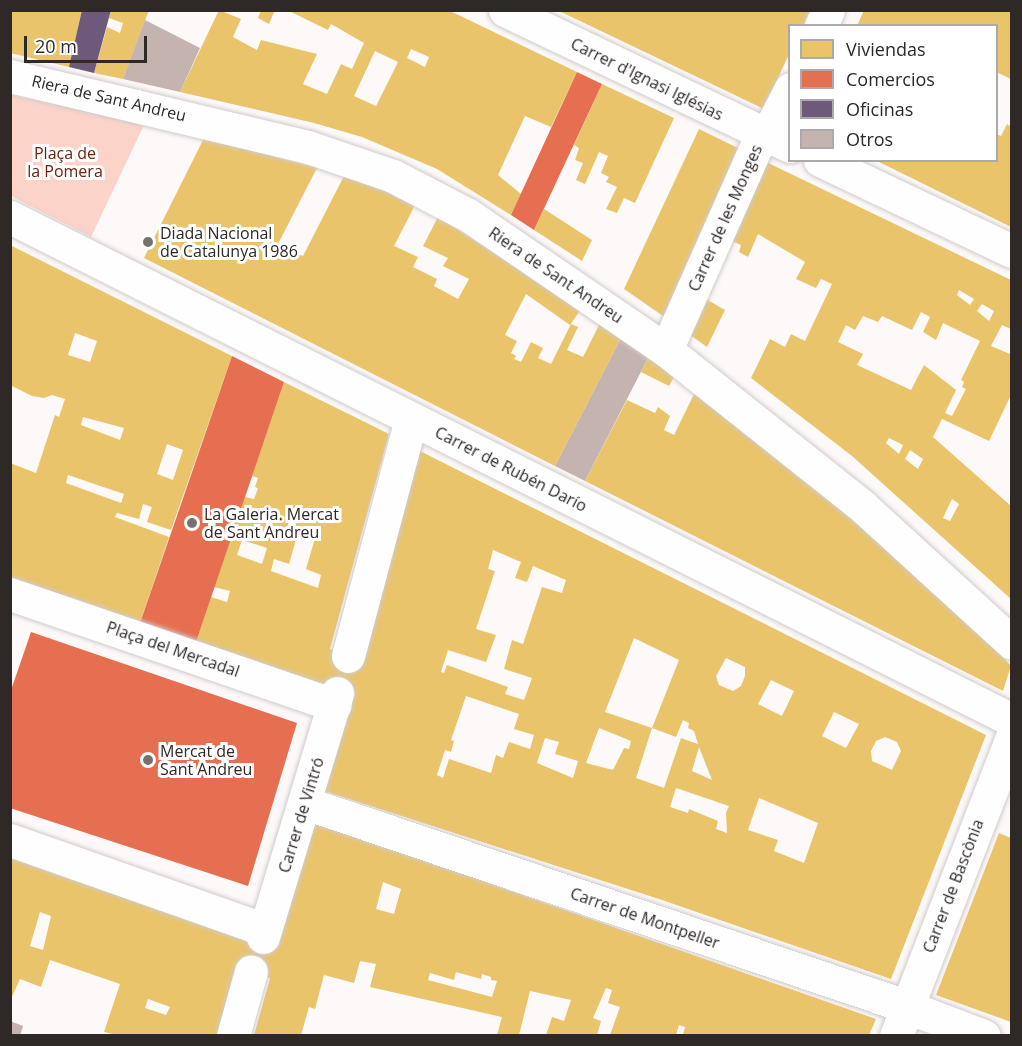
<!DOCTYPE html>
<html>
<head>
<meta charset="utf-8">
<style>
  body { margin:0 }
  #map { position:relative; width:1022px; height:1046px; overflow:hidden; background:#fdf9f8; font-family:"Open Sans",sans-serif }
  div>[style] { position:absolute }
  .green>* { inset:0; background:#fcd3c8 }
  .homes>* { inset:0; background:#e9c46a }
  .shops>* { inset:0; background:#e76f51 }
  .offices>* { inset:0; background:#6d597a }
  .building>* { inset:0; background:#c4b3ae }
  .roads { filter:drop-shadow(0 0 2px #d0cbca) drop-shadow(0 0 2px #d0cbca) }
  .street>* { height:33px; margin:-16.5px; padding:0 16.5px; transform-origin:16.5px; border-radius:16.5px; background:#fffefe }
  .dots>* { width:16px; height:16px; translate:-50% -50%; box-sizing:border-box; border:3px solid #fff; border-radius:50% }
  span { translate:-50% -50%; white-space:nowrap; text-align:center; line-height:1.15; -webkit-text-stroke:6px #fff; paint-order:stroke }
  .street-label { font-size:16px; color:#2e2827 }
  .park-label { font-size:16px; color:#6d210e }
  .poi-label { font-size:16px; color:#2e2827 }
  .left { translate:0 -50%; text-align:left }
  .frame { position:absolute; inset:0; border:12px solid #2e2827; pointer-events:none }
  .legend { position:absolute; left:788px; top:24px; width:210px; height:138px; box-sizing:border-box; background:#fff; border:2px solid #aba9a9; margin:0; padding:8px 10px; list-style:none; font-size:18px; color:#2e2827 }
  .legend li { display:flex; align-items:center; gap:12px; height:30px }
  .legend b { width:30px; border:2px solid #aba9a9 }
  .scale { position:absolute; left:24px; top:36px; width:123px; height:27px; box-sizing:border-box; border:3px solid #2e2827; border-top:0; padding-left:8px; font-size:18px; line-height:21px; white-space:nowrap; color:#2e2827; -webkit-text-stroke:4px #fff; paint-order:stroke }
</style>
</head>
<body>
<div id="map">
  <div class="green">
    <i style="clip-path:polygon(11px 95px,145px 123px,91px 237px,11px 196px)"></i>
  </div>
  <div class="homes">
    <i style="clip-path:polygon(10px 10px,82px 10px,69px 67px,10px 53px)"></i>
    <i style="clip-path:polygon(111px 10px,149px 10px,123px 79px,94px 73px,107px 27px,120px 33px,123px 23px,109px 18px)"></i>
    <i style="clip-path:polygon(evenodd,219px 10px,241px 19px,233px 37px,257px 50px,261px 40px,317px 54px,303px 84px,327px 94px,341px 64px,352px 69px,364px 43px,331px 24px,328px 30px,287px 10px,448px 10px,577px 72px,551px 127px,525px 116px,498px 175px,521px 194px,511px 215px,437px 169px,362px 137px,314px 123px,180px 92px,219px 10px,411px 49px,429px 57px,425px 67px,407px 58px,411px 49px,219px 10px,375px 51px,398px 62px,376px 106px,354px 96px,375px 51px)"></i>
    <i style="clip-path:polygon(261px 10px,275px 10px,269px 24px,258px 18px)"></i>
    <i style="clip-path:polygon(557px 10px,810px 10px,803px 26px,789px 26px,789px 54px,764px 109px)"></i>
    <i style="clip-path:polygon(864px 10px,1011px 10px,1011px 79px,996px 72px,996px 26px,857px 26px)"></i>
    <i style="clip-path:polygon(602px 84px,674px 118px,635px 203px,624px 198px,617px 213px,606px 209px,617px 187px,606px 182px,609px 177px,601px 173px,608px 156px,599px 152px,585px 184px,576px 180px,583px 163px,575px 160px,579px 148px,574px 145px)"></i>
    <i style="clip-path:polygon(1007px 124px,1011px 127px,1011px 227px,875px 160px,996px 160px,996px 134px,1001px 136px)"></i>
    <i style="clip-path:polygon(699px 129px,742px 150px,666px 318px,624px 289px)"></i>
    <i style="clip-path:polygon(204px 138px,317px 168px,278px 244px,303px 256px,344px 176px,416px 203px,394px 246px,418px 257px,413px 267px,437px 279px,434px 286px,458px 299px,469px 279px,443px 266px,448px 258px,423px 246px,438px 217px,581px 309px,570px 325px,526px 294px,505px 335px,517px 341px,511px 353px,516px 356px,514px 359px,521px 362px,531px 342px,543px 348px,538px 358px,551px 364px,571px 324px,578px 327px,567px 350px,583px 357px,600px 323px,621px 338px,555px 466px,144px 258px)"></i>
    <i style="clip-path:polygon(evenodd,760px 159px,1011px 280px,1011px 329px,1002px 325px,991px 346px,1010px 354px,1011px 351px,1011px 395px,989px 441px,942px 419px,933px 437px,1011px 506px,1011px 599px,852px 456px,751px 378px,770px 339px,785px 347px,791px 334px,805px 341px,832px 284px,821px 279px,816px 288px,796px 279px,805px 262px,758px 234px,748px 257px,739px 252px,741px 245px,725px 238px,760px 159px,959px 290px,974px 299px,970px 305px,957px 295px,959px 290px,760px 159px,982px 304px,994px 311px,989px 321px,977px 311px,982px 304px,760px 159px,921px 312px,930px 317px,923px 332px,936px 340px,943px 323px,980px 341px,961px 380px,964px 382px,962px 387px,966px 389px,952px 416px,945px 413px,956px 390px,924px 365px,911px 390px,857px 365px,863px 354px,838px 342px,846px 325px,855px 330px,863px 316px,878px 322px,882px 316px,912px 330px,921px 312px,760px 159px,889px 438px,903px 445px,899px 454px,886px 443px,889px 438px,760px 159px,910px 450px,923px 459px,918px 469px,905px 459px,910px 450px,760px 159px,952px 499px,959px 504px,950px 521px,943px 518px,952px 499px)"></i>
    <i style="clip-path:polygon(544px 209px,592px 240px,582px 261px,534px 230px)"></i>
    <i style="clip-path:polygon(evenodd,10px 245px,232px 356px,171px 530px,147px 522px,152px 507px,143px 504px,139px 519px,117px 513px,115px 517px,169px 537px,139px 626px,10px 582px,10px 463px,36px 473px,55px 415px,59px 417px,65px 399px,52px 395px,44px 398px,32px 396px,10px 385px,10px 245px,75px 333px,97px 341px,90px 362px,68px 355px,75px 333px,10px 245px,83px 417px,124px 428px,120px 440px,81px 425px,83px 417px,10px 245px,167px 444px,183px 450px,173px 480px,157px 474px,167px 444px,10px 245px,68px 475px,124px 494px,121px 503px,66px 483px,68px 475px)"></i>
    <i style="clip-path:polygon(699px 295px,725px 310px,707px 347px,683px 330px)"></i>
    <i style="clip-path:polygon(648px 358px,674px 377px,669px 386px,641px 372px)"></i>
    <i style="clip-path:polygon(evenodd,284px 382px,389px 434px,330px 649px,358px 659px,416px 449px,986px 735px,891px 979px,662px 900px,321px 790px,347px 695px,195px 645px,211px 597px,227px 602px,230px 591px,214px 587px,245px 497px,254px 499px,258px 488px,255px 487px,258px 478px,252px 476px,284px 382px,299px 529px,316px 535px,306px 569px,321px 575px,318px 588px,271px 571px,274px 559px,289px 564px,299px 529px,284px 382px,242px 540px,267px 548px,262px 564px,237px 555px,242px 540px,284px 382px,493px 550px,521px 562px,515px 578px,527px 582px,533px 566px,566px 580px,562px 593px,542px 587px,523px 644px,512px 640px,504px 669px,532px 678px,524px 700px,505px 694px,508px 687px,447px 665px,444px 673px,441px 672px,448px 650px,486px 662px,496px 635px,476px 629px,495px 571px,488px 569px,493px 550px,284px 382px,634px 638px,679px 660px,652px 728px,676px 737px,683px 720px,689px 723px,688px 728px,694px 731px,698px 744px,681px 738px,664px 788px,636px 778px,652px 728px,605px 712px,634px 638px,284px 382px,726px 658px,745px 667px,745px 676px,741px 686px,733px 691px,719px 685px,716px 676px,726px 658px,284px 382px,771px 680px,794px 691px,782px 716px,758px 704px,771px 680px,284px 382px,466px 696px,519px 714px,514px 729px,534px 735px,530px 749px,509px 742px,503px 758px,496px 755px,491px 773px,449px 759px,443px 778px,437px 775px,445px 750px,451px 752px,454px 741px,451px 740px,466px 696px,284px 382px,834px 712px,859px 724px,846px 748px,822px 736px,834px 712px,284px 382px,599px 728px,631px 741px,629px 749px,624px 748px,613px 770px,586px 763px,599px 728px,284px 382px,885px 737px,897px 742px,901px 751px,892px 770px,872px 761px,871px 751px,876px 741px,885px 737px,284px 382px,545px 738px,559px 742px,555px 754px,578px 761px,573px 778px,537px 763px,545px 738px,284px 382px,699px 747px,712px 780px,692px 771px,699px 747px,284px 382px,676px 788px,729px 806px,726px 813px,727px 833px,716px 829px,718px 821px,689px 809px,688px 813px,670px 807px,676px 788px,284px 382px,759px 798px,818px 823px,804px 863px,774px 851px,778px 840px,748px 830px,759px 798px)"></i>
    <i style="clip-path:polygon(695px 392px,740px 425px,971px 620px,1011px 666px,1003px 691px,585px 481px,627px 400px,655px 413px,658px 407px,670px 416px,664px 430px,674px 435px)"></i>
    <i style="clip-path:polygon(evenodd,313px 820px,505px 889px,876px 1019px,869px 1035px,683px 1035px,685px 1027px,679px 1025px,676px 1035px,610px 1035px,620px 1007px,608px 1003px,612px 990px,606px 988px,593px 1018px,601px 1021px,597px 1035px,546px 1035px,552px 1017px,564px 1021px,571px 1000px,530px 991px,519px 1035px,497px 1035px,502px 1017px,370px 987px,376px 964px,360px 961px,354px 983px,324px 975px,315px 1009px,309px 1007px,301px 1035px,254px 1035px,270px 978px,238px 967px,220px 1035px,117px 1035px,104px 1032px,120px 984px,50px 960px,41px 987px,20px 979px,10px 1001px,10px 850px,279px 942px,313px 820px,383px 882px,401px 889px,394px 914px,376px 909px,383px 882px,313px 820px,40px 912px,51px 916px,43px 950px,30px 946px,40px 912px,313px 820px,456px 972px,481px 979px,482px 974px,491px 977px,491px 980px,497px 981px,492px 997px,428px 980px,430px 973px,454px 980px,456px 972px,313px 820px,148px 999px,170px 1007px,166px 1015px,145px 1008px,148px 999px)"></i>
    <i style="clip-path:polygon(999px 833px,1011px 838px,1011px 1022px,936px 995px)"></i>
  </div>
  <div class="shops">
    <i style="clip-path:polygon(577px 72px,602px 84px,534px 230px,511px 215px)"></i>
    <i style="clip-path:polygon(232px 356px,284px 382px,195px 645px,139px 626px)"></i>
    <i style="clip-path:polygon(31px 632px,297px 723px,248px 886px,10px 808px,10px 693px)"></i>
  </div>
  <div class="offices">
    <i style="clip-path:polygon(82px 10px,111px 10px,94px 73px,69px 67px)"></i>
  </div>
  <div class="building">
    <i style="clip-path:polygon(145px 20px,200px 48px,180px 92px,123px 79px)"></i>
    <i style="clip-path:polygon(621px 338px,648px 358px,585px 481px,555px 466px)"></i>
    <i style="clip-path:polygon(10px 1021px,23px 1026px,20px 1036px,10px 1036px)"></i>
  </div>
  <div class="roads">
    <div class="street">
      <i style="left:505px;top:10px;width:316px;rotate:25.5deg"></i>
      <i style="left:821px;top:26px;width:17px;rotate:-66deg"></i>
      <i style="left:10px;top:76px;width:306px;rotate:13.4deg"></i>
      <i style="left:308px;top:147px;width:90px;rotate:18.8deg"></i>
      <i style="left:393px;top:176px;width:85px;rotate:27.5deg"></i>
      <i style="left:468px;top:215px;width:240px;rotate:34.3deg"></i>
      <i style="left:666px;top:350px;width:251px;rotate:38.5deg"></i>
      <i style="left:862px;top:506px;width:203px;rotate:42.4deg"></i>
      <i style="left:820px;top:160px;width:212px;rotate:25.4deg"></i>
      <i style="left:10px;top:217px;width:1121px;rotate:26.66deg"></i>
      <i style="left:666px;top:350px;width:222px;rotate:-66.1deg"></i>
      <i style="left:756px;top:147px;width:32px;rotate:-55deg"></i>
      <i style="left:774px;top:121px;width:36px;rotate:-63deg"></i>
      <i style="left:10px;top:594px;width:343px;rotate:18.9deg"></i>
      <i style="left:348px;top:656px;width:245px;rotate:-75.1deg"></i>
      <i style="left:305px;top:803px;width:622px;rotate:18.67deg"></i>
      <i style="left:894px;top:1002px;width:96px;rotate:20.7deg"></i>
      <i style="left:10px;top:840px;width:270px;rotate:19.4deg"></i>
      <i style="left:263px;top:937px;width:255px;rotate:-73.1deg"></i>
      <i style="left:233px;top:1036px;width:67px;rotate:-74.5deg"></i>
      <i style="left:896px;top:1036px;width:321px;rotate:-68.8deg"></i>
    </div>
  </div>
  <div class="dots">
    <i style="left:148px;top:242px;background:#767170"></i>
    <i style="left:192px;top:523px;background:#767170"></i>
    <i style="left:148px;top:760px;background:#767170"></i>
  </div>
  <div class="street-label">
    <span style="left:647px;top:79px;rotate:26deg">Carrer d'Ignasi Iglésias</span>
    <span style="left:109px;top:98px;rotate:13deg">Riera de Sant Andreu</span>
    <span style="left:725px;top:218px;rotate:-66deg">Carrer de les Monges</span>
    <span style="left:556px;top:275px;rotate:34deg">Riera de Sant Andreu</span>
    <span style="left:511px;top:469px;rotate:27deg">Carrer de Rubén Darío</span>
    <span style="left:173px;top:649px;rotate:19deg">Plaça del Mercadal</span>
    <span style="left:301px;top:815px;rotate:-73deg">Carrer de Vintró</span>
    <span style="left:953px;top:886px;rotate:-69deg">Carrer de Bascònia</span>
    <span style="left:645px;top:918px;rotate:19deg">Carrer de Montpeller</span>
  </div>
  <div class="park-label">
    <span style="left:65px;top:162px">Plaça de<br>la Pomera</span>
  </div>
  <div class="poi-label">
    <span class="left" style="left:160px;top:242px">Diada Nacional<br>de Catalunya 1986</span>
    <span class="left" style="left:204px;top:523px">La Galeria. Mercat<br>de Sant Andreu</span>
    <span class="left" style="left:160px;top:760px">Mercat de<br>Sant Andreu</span>
  </div>
  <div class="frame"></div>
  <ul class="legend">
  <li><b style="height:16px;background:#e9c46a"></b>Viviendas</li>
  <li><b style="height:16px;background:#e76f51"></b>Comercios</li>
  <li><b style="height:16px;background:#6d597a"></b>Oficinas</li>
  <li><b style="height:16px;background:#c4b3ae"></b>Otros</li>
  </ul>
  <div class="scale">20 m</div>
</div>
</body>
</html>
